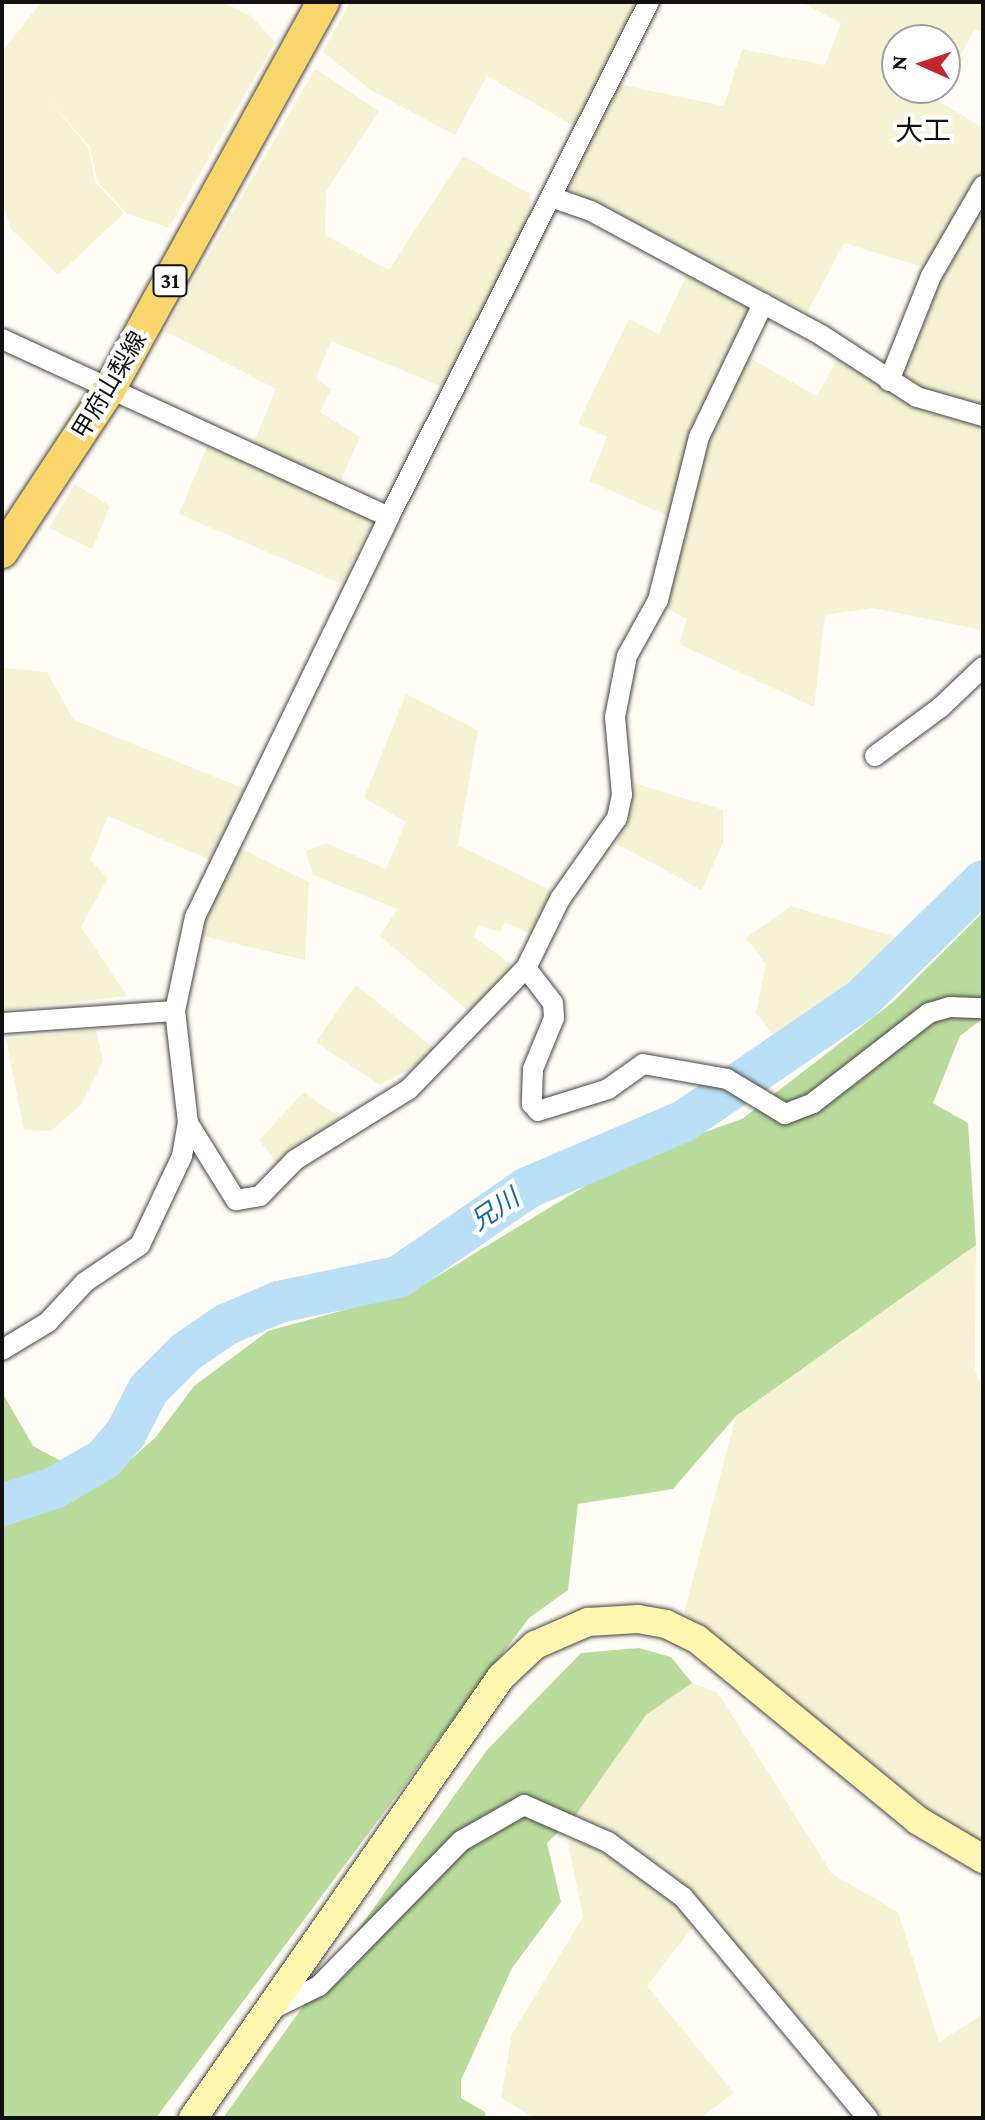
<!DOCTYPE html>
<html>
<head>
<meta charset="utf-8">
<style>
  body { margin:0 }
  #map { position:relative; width:985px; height:2120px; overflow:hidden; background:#fffdf5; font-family:"Crimson Pro","Noto Sans JP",serif }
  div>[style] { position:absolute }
  .farmland>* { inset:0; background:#f6f3d4 }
  .forest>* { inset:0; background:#b9dc9c }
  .river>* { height:42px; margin:-21px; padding:0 21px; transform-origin:21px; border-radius:21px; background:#b9e0f7 }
  .roads { filter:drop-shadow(0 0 2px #444) drop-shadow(0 0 2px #444) }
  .street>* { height:20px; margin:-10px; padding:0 10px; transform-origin:10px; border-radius:10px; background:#fff }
  .secondary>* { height:28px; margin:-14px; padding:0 14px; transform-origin:14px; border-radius:14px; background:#fff6b0 }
  .primary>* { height:32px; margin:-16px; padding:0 16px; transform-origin:16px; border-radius:16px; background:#f9d66b }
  span { translate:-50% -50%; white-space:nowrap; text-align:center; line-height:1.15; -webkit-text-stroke:8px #fff; paint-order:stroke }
  .shield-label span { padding:2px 6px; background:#fff; border:2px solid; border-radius:6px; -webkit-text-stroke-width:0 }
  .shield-label { font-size:22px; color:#111; font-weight:700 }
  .street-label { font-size:24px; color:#111 }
  .water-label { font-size:26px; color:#1768a6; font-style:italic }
  .quarter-label { font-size:28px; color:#111 }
  .frame { position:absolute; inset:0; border:4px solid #111; pointer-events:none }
  .north { position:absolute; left:881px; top:24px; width:80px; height:80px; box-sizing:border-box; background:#fff; border:2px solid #a0a0a0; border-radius:50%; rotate:273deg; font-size:22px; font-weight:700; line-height:32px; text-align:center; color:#111 }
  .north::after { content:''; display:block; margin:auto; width:28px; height:36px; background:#c4262e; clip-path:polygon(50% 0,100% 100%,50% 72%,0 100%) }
</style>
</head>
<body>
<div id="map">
  <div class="farmland">
    <i style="clip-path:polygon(41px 2px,222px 2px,251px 16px,275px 42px,169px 228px,126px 213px,97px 181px,90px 147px,44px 94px,89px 148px,95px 182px,124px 213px,58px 275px,11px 229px,2px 204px,2px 52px)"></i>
    <i style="clip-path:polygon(350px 2px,642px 2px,574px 126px,487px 76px,455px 135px,372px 91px,323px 52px)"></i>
    <i style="clip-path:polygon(801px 2px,983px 2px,983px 33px,975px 29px,945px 83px,945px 40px,897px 40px,897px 88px,942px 88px,937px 100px,983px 128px,983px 171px,926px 268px,844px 243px,807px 313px,563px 186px,618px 84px,724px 106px,742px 49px,825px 65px,841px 23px)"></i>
    <i style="clip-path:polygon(315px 69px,379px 111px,326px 191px,325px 235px,389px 270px,463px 156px,530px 194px,531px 214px,443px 387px,331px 341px,316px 378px,331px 389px,320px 412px,360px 437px,338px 487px,251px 449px,276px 389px,165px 331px)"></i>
    <i style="clip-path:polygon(983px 202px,983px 411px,907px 383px,901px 371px,936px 283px)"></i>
    <i style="clip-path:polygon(688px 272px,750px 301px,751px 317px,673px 518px,589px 481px,607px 437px,578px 423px,629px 319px,659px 334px)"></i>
    <i style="clip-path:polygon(744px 355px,817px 396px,838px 358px,983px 424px,983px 630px,873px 608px,825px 615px,814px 707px,679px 644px,687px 619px,665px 607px,710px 427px)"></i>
    <i style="clip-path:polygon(208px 444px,374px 520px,342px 584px,179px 514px)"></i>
    <i style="clip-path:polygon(75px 484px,110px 506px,92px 549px,49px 528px)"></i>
    <i style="clip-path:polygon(2px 668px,47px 672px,74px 720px,245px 789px,210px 860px,108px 816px,90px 860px,108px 878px,81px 927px,127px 996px,2px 1010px)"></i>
    <i style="clip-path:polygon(406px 694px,478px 730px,458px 845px,553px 891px,532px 935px,505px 922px,500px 932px,478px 925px,474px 937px,513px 966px,472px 1014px,380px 936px,397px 909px,313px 875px,306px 851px,326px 843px,386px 869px,406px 822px,364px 798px)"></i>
    <i style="clip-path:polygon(634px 783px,723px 810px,723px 843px,702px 890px,617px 844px)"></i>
    <i style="clip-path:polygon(238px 847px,309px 882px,305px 960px,198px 935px,210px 899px)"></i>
    <i style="clip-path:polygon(791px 906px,899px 938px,859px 980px,779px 1042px,756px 1013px,766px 964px,746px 938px)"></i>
    <i style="clip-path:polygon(356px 985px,440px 1053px,380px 1085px,316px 1042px)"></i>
    <i style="clip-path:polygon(96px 1030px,103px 1061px,81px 1105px,51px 1131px,24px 1130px,6px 1039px)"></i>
    <i style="clip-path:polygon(304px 1092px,340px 1118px,277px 1163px,259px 1140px)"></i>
    <i style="clip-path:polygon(976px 1245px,975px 1369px,983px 1393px,983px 1842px,952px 1827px,684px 1613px,736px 1416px)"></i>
    <i style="clip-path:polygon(692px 1683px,718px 1693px,832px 1874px,898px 1912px,939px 2042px,983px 2014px,983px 2118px,881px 2118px,711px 1914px,665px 1868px,575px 1816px,646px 1715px)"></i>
    <i style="clip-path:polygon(574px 1837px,651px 1880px,695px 1924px,647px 1986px,734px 2093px,700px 2118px,534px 2118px,501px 2098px,512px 2034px,583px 1917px,568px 1843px)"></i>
  </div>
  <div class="forest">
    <i style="clip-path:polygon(983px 912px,983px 1018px,960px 1036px,933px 1103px,968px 1123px,976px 1245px,736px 1416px,673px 1489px,578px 1504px,568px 1590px,529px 1618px,156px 2118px,2px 2118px,2px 1392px,33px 1446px,103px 1484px,155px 1438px,194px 1386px,268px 1331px,413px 1291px,631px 1158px,742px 1119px,893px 1002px)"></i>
    <i style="clip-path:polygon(639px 1648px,671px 1657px,692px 1683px,646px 1715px,575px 1816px,547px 1843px,561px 1902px,512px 1968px,461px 2080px,461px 2098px,485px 2112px,486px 2118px,223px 2118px,487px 1750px,581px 1653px)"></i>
  </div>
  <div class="river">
    <i style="left:2px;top:1505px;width:55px;rotate:-18.1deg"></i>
    <i style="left:54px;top:1488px;width:58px;rotate:-30.1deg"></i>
    <i style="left:104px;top:1459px;width:34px;rotate:-50deg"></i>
    <i style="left:126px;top:1433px;width:48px;rotate:-62.9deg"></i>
    <i style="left:148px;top:1390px;width:54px;rotate:-45deg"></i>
    <i style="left:186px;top:1352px;width:47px;rotate:-34.7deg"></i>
    <i style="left:225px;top:1325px;width:59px;rotate:-23.1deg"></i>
    <i style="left:279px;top:1302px;width:122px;rotate:-11.9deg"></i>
    <i style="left:398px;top:1277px;width:157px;rotate:-34.6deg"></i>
    <i style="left:527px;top:1188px;width:171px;rotate:-23.1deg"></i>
    <i style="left:684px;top:1121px;width:214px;rotate:-34.4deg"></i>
    <i style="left:861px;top:1000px;width:170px;rotate:-44.3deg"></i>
  </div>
  <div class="roads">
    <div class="street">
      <i style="left:551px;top:197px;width:42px;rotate:19.3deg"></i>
      <i style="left:591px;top:211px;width:261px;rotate:28.3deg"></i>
      <i style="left:821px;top:335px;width:114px;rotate:32.9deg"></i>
      <i style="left:917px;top:397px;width:69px;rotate:16.1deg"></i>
      <i style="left:2px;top:339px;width:426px;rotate:24.7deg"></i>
      <i style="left:889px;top:381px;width:113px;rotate:-68.2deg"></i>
      <i style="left:931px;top:276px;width:104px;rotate:-60deg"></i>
      <i style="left:875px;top:756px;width:82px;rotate:-36.6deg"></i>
      <i style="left:941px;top:707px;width:58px;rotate:-43.6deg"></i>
      <i style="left:526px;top:968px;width:44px;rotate:52.4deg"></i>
      <i style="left:553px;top:1003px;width:15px;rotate:86deg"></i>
      <i style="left:554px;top:1018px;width:55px;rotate:112.4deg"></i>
      <i style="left:533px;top:1069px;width:35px;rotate:92deg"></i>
      <i style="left:532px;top:1104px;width:9px;rotate:49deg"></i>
      <i style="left:538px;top:1111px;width:73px;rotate:-17.4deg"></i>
      <i style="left:608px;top:1089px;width:43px;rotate:-35.5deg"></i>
      <i style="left:643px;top:1064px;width:85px;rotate:10.1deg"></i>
      <i style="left:727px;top:1079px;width:68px;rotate:31.1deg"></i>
      <i style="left:785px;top:1114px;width:30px;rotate:-21deg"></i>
      <i style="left:813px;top:1103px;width:147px;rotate:-37.8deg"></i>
      <i style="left:929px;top:1013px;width:22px;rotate:-16deg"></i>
      <i style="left:950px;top:1007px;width:33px;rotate:2deg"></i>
      <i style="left:2px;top:1023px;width:173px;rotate:-4deg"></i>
      <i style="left:188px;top:1123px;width:91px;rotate:58.1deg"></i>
      <i style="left:236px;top:1200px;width:24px;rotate:-9deg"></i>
      <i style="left:260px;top:1196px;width:50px;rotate:-45.8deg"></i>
      <i style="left:295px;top:1160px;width:134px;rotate:-31.9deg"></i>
      <i style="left:409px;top:1089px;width:168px;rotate:-46deg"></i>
      <i style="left:526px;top:968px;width:77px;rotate:-63.8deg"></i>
      <i style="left:560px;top:899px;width:99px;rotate:-54.9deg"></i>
      <i style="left:617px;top:818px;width:24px;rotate:-78deg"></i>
      <i style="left:622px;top:795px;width:78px;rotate:-95.1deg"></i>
      <i style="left:615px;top:717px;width:62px;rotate:-78.9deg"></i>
      <i style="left:627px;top:656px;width:64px;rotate:-61deg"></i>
      <i style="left:658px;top:600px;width:168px;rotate:-75.9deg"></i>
      <i style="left:699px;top:437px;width:148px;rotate:-64.3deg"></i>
      <i style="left:2px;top:1350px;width:54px;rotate:-31.3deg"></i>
      <i style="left:48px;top:1322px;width:54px;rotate:-47.2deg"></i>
      <i style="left:85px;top:1282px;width:66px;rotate:-33.9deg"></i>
      <i style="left:140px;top:1245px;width:98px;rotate:-64.7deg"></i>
      <i style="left:182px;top:1156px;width:34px;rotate:-80deg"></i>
      <i style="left:188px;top:1123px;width:113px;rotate:-96.6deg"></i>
      <i style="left:175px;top:1011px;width:96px;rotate:-78deg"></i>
      <i style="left:195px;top:917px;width:445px;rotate:-64.1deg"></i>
      <i style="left:389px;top:517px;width:577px;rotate:-63.21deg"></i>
      <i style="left:270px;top:2010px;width:55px;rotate:-26.1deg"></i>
      <i style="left:319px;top:1986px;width:203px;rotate:-45.6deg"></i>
      <i style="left:461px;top:1841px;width:73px;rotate:-29.7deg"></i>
      <i style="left:524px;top:1805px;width:92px;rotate:23.8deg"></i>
      <i style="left:608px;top:1842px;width:93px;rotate:36.3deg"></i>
      <i style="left:683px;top:1897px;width:288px;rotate:50.1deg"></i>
    </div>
    <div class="secondary">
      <i style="left:193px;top:2118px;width:538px;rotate:-55.07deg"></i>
      <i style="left:501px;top:1677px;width:47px;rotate:-43.3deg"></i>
      <i style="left:535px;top:1645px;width:58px;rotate:-23.5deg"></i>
      <i style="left:588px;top:1622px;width:50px;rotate:-3.4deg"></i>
      <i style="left:638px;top:1619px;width:28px;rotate:10deg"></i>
      <i style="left:666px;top:1624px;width:34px;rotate:26deg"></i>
      <i style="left:697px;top:1639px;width:285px;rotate:39.4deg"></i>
      <i style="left:917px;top:1820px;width:77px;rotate:30.6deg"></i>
    </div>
    <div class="primary">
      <i style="left:2px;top:552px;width:196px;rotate:-56.6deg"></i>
      <i style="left:110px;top:388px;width:441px;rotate:-61.1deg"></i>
    </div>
  </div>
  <div class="shield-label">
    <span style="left:170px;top:281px">31</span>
  </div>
  <div class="street-label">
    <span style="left:109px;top:385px;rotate:-59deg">甲府山梨線</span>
  </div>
  <div class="water-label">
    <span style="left:495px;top:1210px;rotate:-34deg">兄川</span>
  </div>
  <div class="quarter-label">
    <span style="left:923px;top:131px">大工</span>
  </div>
  <div class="frame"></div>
  <div class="north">N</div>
</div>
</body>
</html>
